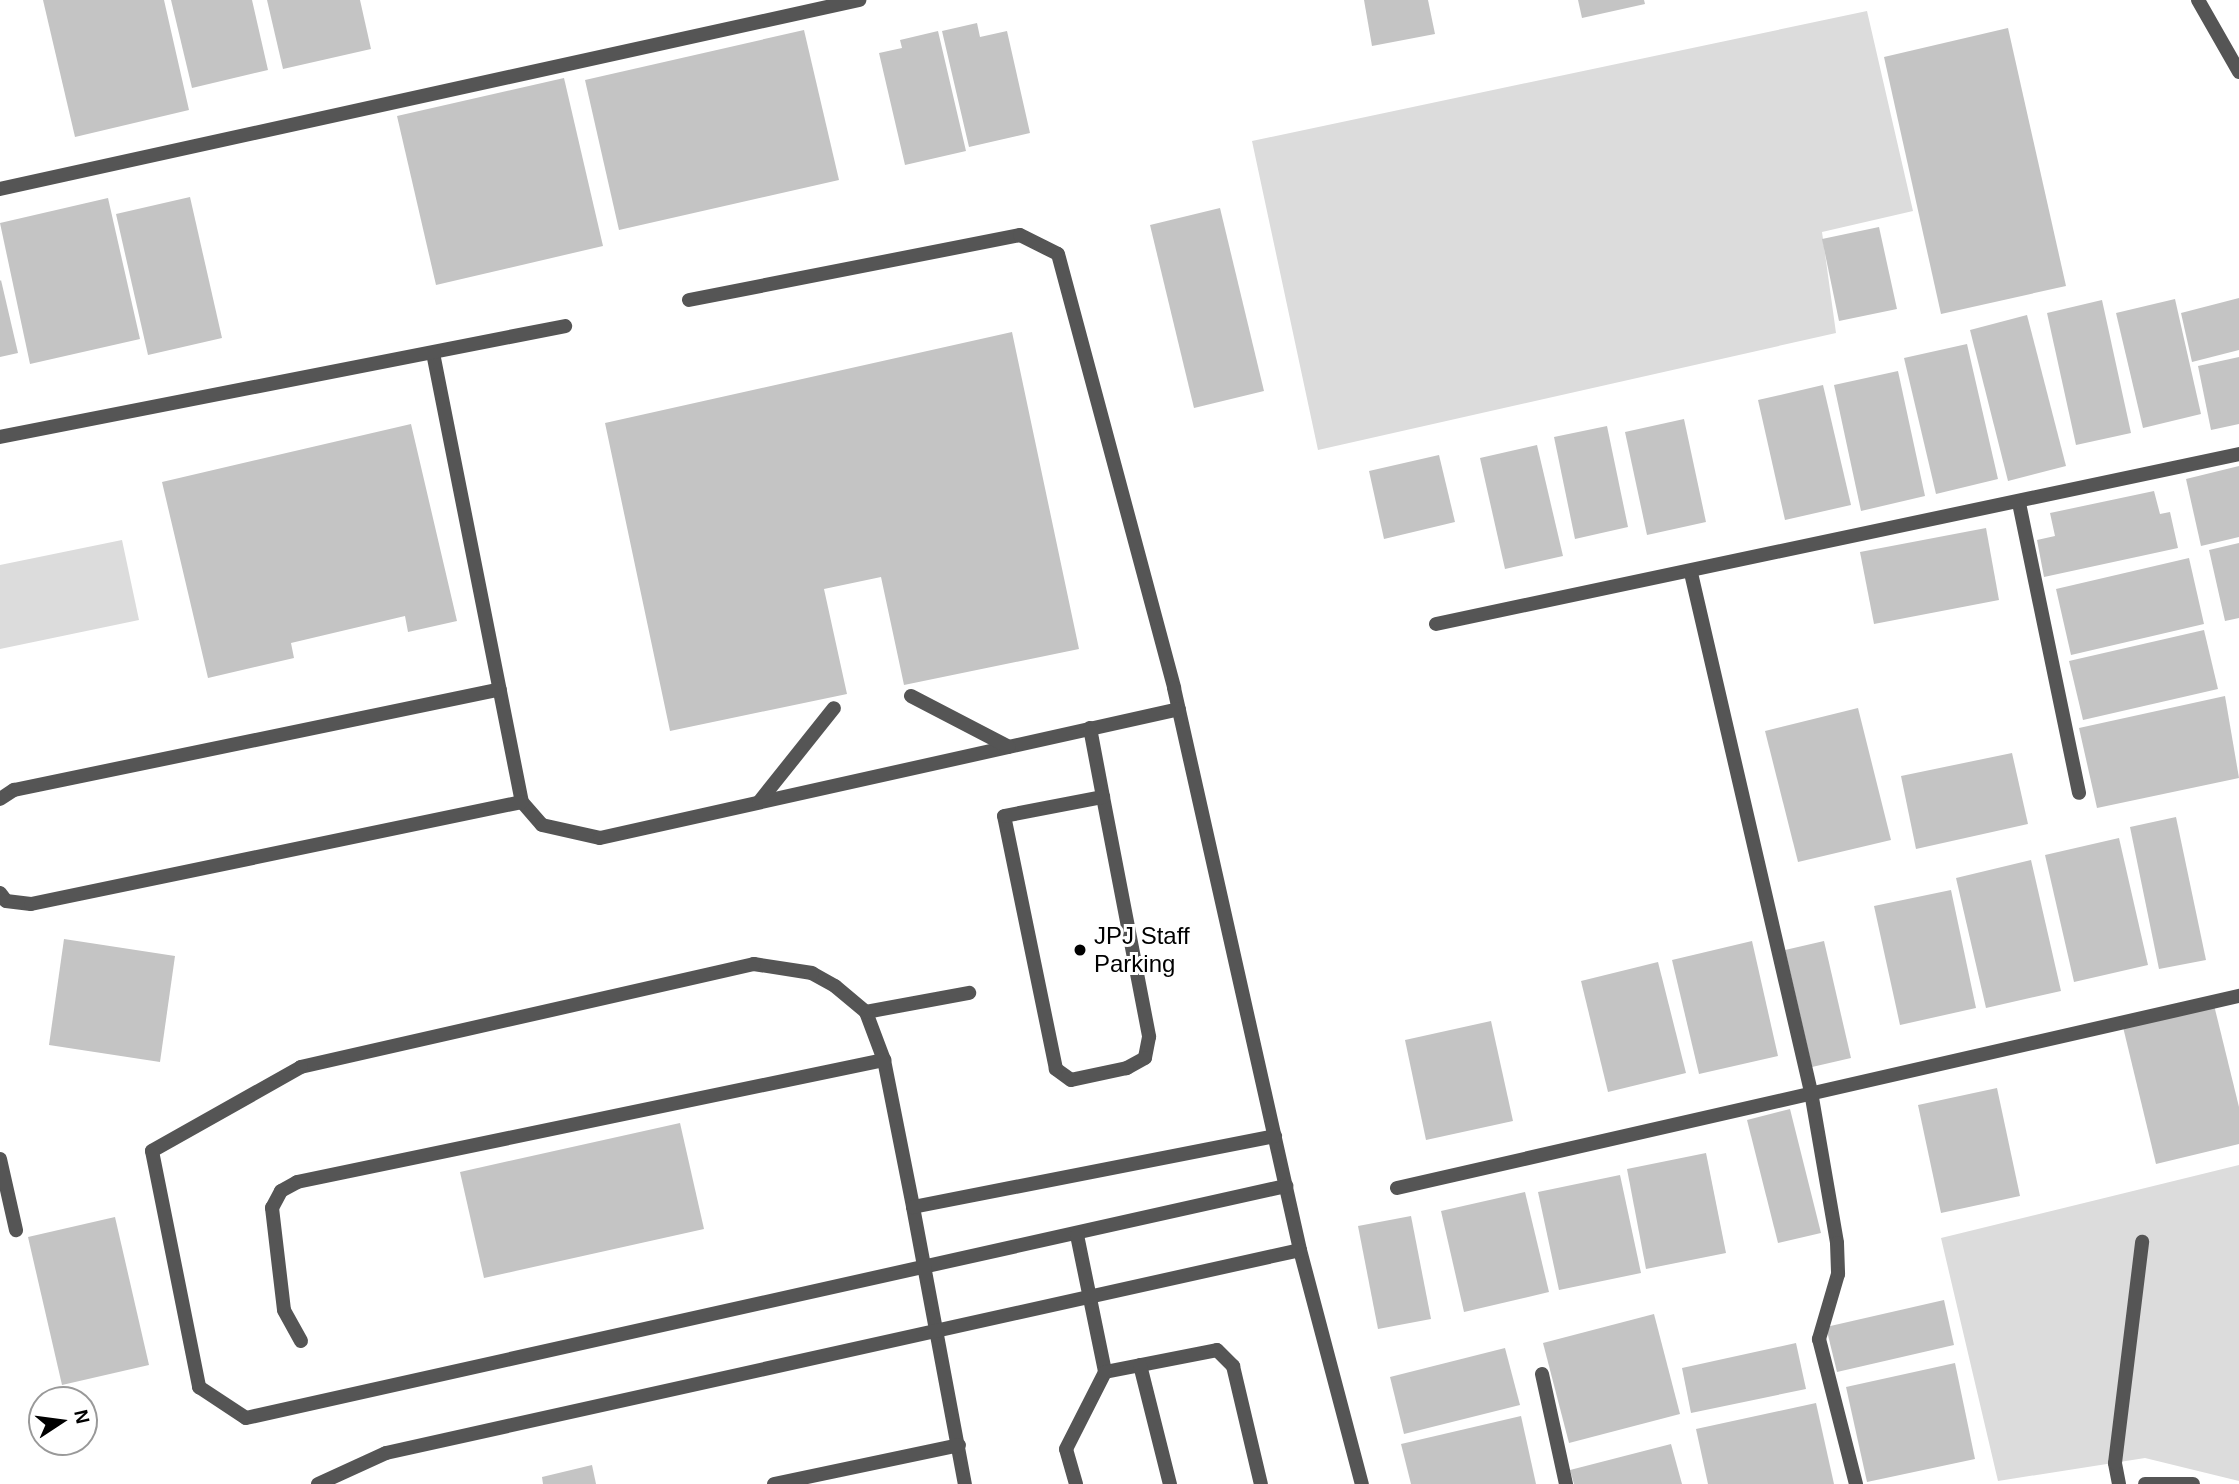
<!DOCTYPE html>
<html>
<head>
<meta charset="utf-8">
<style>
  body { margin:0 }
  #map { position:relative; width:2239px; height:1484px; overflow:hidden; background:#fff; font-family:Arial,sans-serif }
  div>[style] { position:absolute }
  .green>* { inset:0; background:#dcdcdc }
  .building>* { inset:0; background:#c4c4c4 }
  .service>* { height:14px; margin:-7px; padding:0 7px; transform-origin:7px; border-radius:7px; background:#555 }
  .minor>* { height:14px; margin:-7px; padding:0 7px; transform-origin:7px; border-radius:7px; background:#555 }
  .dots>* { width:19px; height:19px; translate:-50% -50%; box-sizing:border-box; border:4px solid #fff; border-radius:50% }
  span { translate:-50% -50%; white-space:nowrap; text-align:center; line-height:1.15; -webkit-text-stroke:6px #fff; paint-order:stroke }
  .poi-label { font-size:24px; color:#000 }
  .left { translate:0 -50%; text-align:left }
  .north { position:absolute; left:28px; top:1386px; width:70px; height:70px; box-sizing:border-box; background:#fff; border:2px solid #999; border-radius:50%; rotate:77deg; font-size:19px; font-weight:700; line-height:28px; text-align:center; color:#000 }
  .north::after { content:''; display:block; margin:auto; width:24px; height:32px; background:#000; clip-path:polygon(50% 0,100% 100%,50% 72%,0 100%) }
</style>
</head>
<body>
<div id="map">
  <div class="green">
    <i style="clip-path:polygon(1867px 11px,1913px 211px,1822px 232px,1836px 333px,1318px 450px,1252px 141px)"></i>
    <i style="clip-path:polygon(122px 540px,139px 620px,0 649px,0 565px)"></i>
    <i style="clip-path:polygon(2239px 1165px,2239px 1481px,2145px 1458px,1998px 1481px,1941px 1238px)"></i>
  </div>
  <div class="building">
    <i style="clip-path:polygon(43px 0,164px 0,189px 110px,75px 137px)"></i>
    <i style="clip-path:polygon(171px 0,252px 0,268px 70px,192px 88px)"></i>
    <i style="clip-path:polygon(267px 0,360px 0,371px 49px,283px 69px)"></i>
    <i style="clip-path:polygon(1364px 0,1428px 0,1435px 34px,1372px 46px)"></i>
    <i style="clip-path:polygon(1578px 0,1644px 0,1645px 4px,1582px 18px)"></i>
    <i style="clip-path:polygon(977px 23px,980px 37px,1007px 31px,1030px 133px,969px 147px,942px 31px)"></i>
    <i style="clip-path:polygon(2008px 28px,2066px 286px,1941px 314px,1884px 57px)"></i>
    <i style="clip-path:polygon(804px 30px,839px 180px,619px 230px,585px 80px)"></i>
    <i style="clip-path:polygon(938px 31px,966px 151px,905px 165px,879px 53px,902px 48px,900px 40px)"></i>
    <i style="clip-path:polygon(564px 78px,603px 246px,436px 285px,397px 116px)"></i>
    <i style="clip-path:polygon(190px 197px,222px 338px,148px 355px,116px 214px)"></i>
    <i style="clip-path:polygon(108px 198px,140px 339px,30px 364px,0 223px)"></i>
    <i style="clip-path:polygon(1220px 208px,1264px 391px,1194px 408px,1150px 225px)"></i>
    <i style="clip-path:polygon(1879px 227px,1897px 309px,1839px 321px,1822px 239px)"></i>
    <i style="clip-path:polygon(1px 280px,18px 353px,0 357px,0 281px)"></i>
    <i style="clip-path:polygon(2239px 298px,2239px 350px,2192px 362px,2181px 313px)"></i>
    <i style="clip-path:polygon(2175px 299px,2201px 414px,2143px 428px,2116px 313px)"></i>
    <i style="clip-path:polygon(2102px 300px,2131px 433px,2076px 445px,2047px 313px)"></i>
    <i style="clip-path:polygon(2027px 315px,2066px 466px,2008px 481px,1970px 330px)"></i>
    <i style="clip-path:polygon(1012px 332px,1079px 649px,904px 685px,881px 577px,824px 589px,847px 694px,670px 731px,605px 423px)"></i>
    <i style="clip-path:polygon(1967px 344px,1998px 479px,1936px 494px,1904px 358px)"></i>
    <i style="clip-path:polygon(2239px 357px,2239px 424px,2211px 430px,2198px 366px)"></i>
    <i style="clip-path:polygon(1898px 371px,1925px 496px,1861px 511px,1834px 385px)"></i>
    <i style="clip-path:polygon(1823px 385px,1851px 505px,1785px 520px,1758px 400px)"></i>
    <i style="clip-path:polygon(1684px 419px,1706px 522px,1647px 535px,1625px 432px)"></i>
    <i style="clip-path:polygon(411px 424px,457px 621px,408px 632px,405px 616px,291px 643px,294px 658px,208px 678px,162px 482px)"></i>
    <i style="clip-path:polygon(1607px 426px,1628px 527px,1575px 539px,1554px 437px)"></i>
    <i style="clip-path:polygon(1537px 445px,1563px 556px,1505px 569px,1480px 458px)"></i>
    <i style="clip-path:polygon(1439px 455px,1455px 522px,1384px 539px,1369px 471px)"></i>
    <i style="clip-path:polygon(2239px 466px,2239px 537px,2201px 546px,2186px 479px)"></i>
    <i style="clip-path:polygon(2154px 491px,2160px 514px,2170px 512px,2178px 548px,2044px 577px,2037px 540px,2055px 536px,2050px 513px)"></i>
    <i style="clip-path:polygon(1986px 528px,1999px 600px,1874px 624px,1860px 552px)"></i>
    <i style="clip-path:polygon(2239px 543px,2239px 618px,2225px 621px,2209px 550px)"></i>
    <i style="clip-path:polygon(2189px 558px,2204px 624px,2071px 655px,2056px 589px)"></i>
    <i style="clip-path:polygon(2204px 630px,2218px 689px,2083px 720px,2069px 661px)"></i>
    <i style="clip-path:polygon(2225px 696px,2239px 778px,2097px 808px,2079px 728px)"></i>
    <i style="clip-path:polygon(1858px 708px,1891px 840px,1798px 862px,1765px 731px)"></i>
    <i style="clip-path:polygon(2012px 753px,2028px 824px,1916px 849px,1901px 776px)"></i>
    <i style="clip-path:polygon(2176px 817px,2206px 960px,2159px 969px,2130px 827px)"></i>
    <i style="clip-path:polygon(2119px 838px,2148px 965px,2074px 982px,2045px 855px)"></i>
    <i style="clip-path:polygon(2031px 860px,2061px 991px,1986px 1008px,1956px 878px)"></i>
    <i style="clip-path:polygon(1951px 890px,1976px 1008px,1900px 1025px,1874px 906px)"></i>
    <i style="clip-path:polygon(64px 939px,175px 956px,160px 1062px,49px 1045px)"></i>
    <i style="clip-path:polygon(1752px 941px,1778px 1056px,1699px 1074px,1672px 960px)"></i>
    <i style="clip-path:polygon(1824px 941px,1851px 1058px,1812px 1067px,1785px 950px)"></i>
    <i style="clip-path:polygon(1658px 962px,1686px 1073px,1608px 1092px,1581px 981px)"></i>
    <i style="clip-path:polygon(2214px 1005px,2239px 1107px,2239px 1144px,2156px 1164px,2123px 1027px)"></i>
    <i style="clip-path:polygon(1491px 1021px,1513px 1121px,1426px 1140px,1405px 1040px)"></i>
    <i style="clip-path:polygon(1997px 1088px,2020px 1196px,1941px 1213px,1918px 1105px)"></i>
    <i style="clip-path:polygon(1790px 1109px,1821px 1233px,1778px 1243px,1747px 1120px)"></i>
    <i style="clip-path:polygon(680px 1123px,704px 1229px,484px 1278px,460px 1172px)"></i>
    <i style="clip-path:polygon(1706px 1153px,1726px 1253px,1646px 1269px,1627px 1169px)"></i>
    <i style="clip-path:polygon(1620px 1175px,1641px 1273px,1559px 1290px,1538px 1192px)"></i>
    <i style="clip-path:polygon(1525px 1192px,1549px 1292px,1464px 1312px,1441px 1211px)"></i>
    <i style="clip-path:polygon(1411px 1216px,1431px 1319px,1378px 1329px,1358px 1226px)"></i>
    <i style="clip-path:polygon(115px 1217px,149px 1365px,62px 1385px,28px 1237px)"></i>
    <i style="clip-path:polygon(1944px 1300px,1954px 1345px,1837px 1372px,1826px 1327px)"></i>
    <i style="clip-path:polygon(1654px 1314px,1680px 1414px,1569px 1443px,1543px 1343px)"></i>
    <i style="clip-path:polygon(1796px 1343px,1806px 1389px,1691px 1413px,1682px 1368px)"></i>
    <i style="clip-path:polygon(1505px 1348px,1520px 1405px,1404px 1434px,1390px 1377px)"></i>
    <i style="clip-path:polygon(1955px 1363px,1975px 1459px,1867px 1482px,1846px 1387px)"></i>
    <i style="clip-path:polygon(1816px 1403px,1834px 1484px,1708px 1484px,1696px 1429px)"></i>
    <i style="clip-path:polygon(1521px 1416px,1536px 1484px,1411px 1484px,1401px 1444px)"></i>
    <i style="clip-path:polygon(1671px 1444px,1682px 1484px,1574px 1484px,1570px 1470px)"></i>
    <i style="clip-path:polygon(592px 1465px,596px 1484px,543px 1484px,542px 1477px)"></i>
  </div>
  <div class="service">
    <i style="left:2198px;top:0;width:83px;rotate:60.3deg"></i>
    <i style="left:689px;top:300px;width:337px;rotate:-11.1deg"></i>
    <i style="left:1020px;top:235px;width:42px;rotate:26.6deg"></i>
    <i style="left:1058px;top:254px;width:449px;rotate:75deg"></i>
    <i style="left:1174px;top:688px;width:576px;rotate:77.36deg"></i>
    <i style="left:1300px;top:1250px;width:242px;rotate:75.2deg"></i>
    <i style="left:433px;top:353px;width:458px;rotate:78.8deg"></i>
    <i style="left:522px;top:802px;width:30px;rotate:49deg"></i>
    <i style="left:542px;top:825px;width:59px;rotate:12.6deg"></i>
    <i style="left:600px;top:838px;width:593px;rotate:-12.56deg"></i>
    <i style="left:0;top:437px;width:576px;rotate:-11.11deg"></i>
    <i style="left:911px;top:696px;width:110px;rotate:27.5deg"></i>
    <i style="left:1090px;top:728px;width:70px;rotate:79.3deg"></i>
    <i style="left:1103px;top:797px;width:244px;rotate:79.1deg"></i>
    <i style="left:1149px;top:1037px;width:21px;rotate:101deg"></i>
    <i style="left:1145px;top:1058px;width:21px;rotate:151deg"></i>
    <i style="left:1127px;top:1068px;width:57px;rotate:167.9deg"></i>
    <i style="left:1071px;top:1080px;width:19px;rotate:-144deg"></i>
    <i style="left:1056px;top:1069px;width:258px;rotate:-101.6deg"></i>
    <i style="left:1004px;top:816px;width:101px;rotate:-10.9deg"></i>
    <i style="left:0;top:799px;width:17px;rotate:-33deg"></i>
    <i style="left:14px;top:790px;width:496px;rotate:-11.7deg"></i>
    <i style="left:759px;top:802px;width:120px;rotate:-51.4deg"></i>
    <i style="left:0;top:893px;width:10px;rotate:53deg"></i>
    <i style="left:6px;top:901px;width:25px;rotate:7deg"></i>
    <i style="left:31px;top:904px;width:501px;rotate:-11.74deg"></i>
    <i style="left:866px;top:1012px;width:105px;rotate:-10.5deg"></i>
    <i style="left:884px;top:1060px;width:51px;rotate:-110.6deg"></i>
    <i style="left:866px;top:1012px;width:40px;rotate:-140deg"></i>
    <i style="left:835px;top:986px;width:26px;rotate:-151deg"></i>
    <i style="left:812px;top:973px;width:59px;rotate:-171.2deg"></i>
    <i style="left:754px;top:964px;width:465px;rotate:167.2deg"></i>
    <i style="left:301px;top:1067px;width:171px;rotate:150.6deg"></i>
    <i style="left:152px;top:1151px;width:241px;rotate:78.7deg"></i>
    <i style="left:199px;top:1387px;width:56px;rotate:33.4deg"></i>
    <i style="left:246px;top:1418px;width:1066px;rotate:-12.58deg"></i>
    <i style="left:0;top:1159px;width:73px;rotate:77.3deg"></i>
    <i style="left:913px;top:1207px;width:282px;rotate:79.4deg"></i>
    <i style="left:1077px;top:1235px;width:140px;rotate:78.4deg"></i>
    <i style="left:1105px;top:1372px;width:114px;rotate:-11.1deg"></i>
    <i style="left:1217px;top:1350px;width:23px;rotate:45deg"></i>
    <i style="left:1233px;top:1366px;width:121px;rotate:76.7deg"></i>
    <i style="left:301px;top:1341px;width:35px;rotate:-119deg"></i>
    <i style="left:284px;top:1310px;width:103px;rotate:-96.7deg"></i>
    <i style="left:272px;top:1208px;width:19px;rotate:-62deg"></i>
    <i style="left:281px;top:1191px;width:18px;rotate:-29deg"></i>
    <i style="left:297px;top:1182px;width:600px;rotate:-11.74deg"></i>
    <i style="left:884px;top:1060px;width:150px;rotate:78.8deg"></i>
    <i style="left:913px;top:1207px;width:369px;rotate:-11.1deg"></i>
    <i style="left:1140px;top:1365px;width:123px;rotate:75.9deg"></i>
    <i style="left:318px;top:1484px;width:75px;rotate:-24.5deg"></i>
    <i style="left:386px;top:1453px;width:936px;rotate:-12.52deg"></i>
    <i style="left:774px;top:1484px;width:189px;rotate:-11.9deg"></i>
    <i style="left:1076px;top:1484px;width:36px;rotate:-106deg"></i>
    <i style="left:1066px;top:1449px;width:86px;rotate:-63.1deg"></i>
    <i style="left:2119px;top:1484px;width:21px;rotate:-101deg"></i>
    <i style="left:2115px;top:1463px;width:223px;rotate:-83deg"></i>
    <i style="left:2145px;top:1484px;width:48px"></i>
  </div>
  <div class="minor">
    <i style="left:0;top:189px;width:880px;rotate:-12.41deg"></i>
    <i style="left:2019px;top:503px;width:296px;rotate:78.3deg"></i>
    <i style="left:1691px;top:573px;width:533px;rotate:76.98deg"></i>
    <i style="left:1811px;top:1092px;width:153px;rotate:80.2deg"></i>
    <i style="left:1837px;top:1243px;width:31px;rotate:88deg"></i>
    <i style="left:1838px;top:1274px;width:68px;rotate:106.3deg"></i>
    <i style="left:1819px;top:1339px;width:150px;rotate:75.7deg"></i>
    <i style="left:1436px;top:624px;width:821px;rotate:-11.95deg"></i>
    <i style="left:1397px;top:1188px;width:864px;rotate:-12.85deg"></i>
    <i style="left:1542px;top:1374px;width:113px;rotate:77.7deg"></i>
  </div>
  <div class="dots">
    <i style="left:1080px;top:950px;background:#000"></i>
  </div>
  <div class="poi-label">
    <span class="left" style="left:1094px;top:950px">JPJ Staff<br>Parking</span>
  </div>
  <div class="north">N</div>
</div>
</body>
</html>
